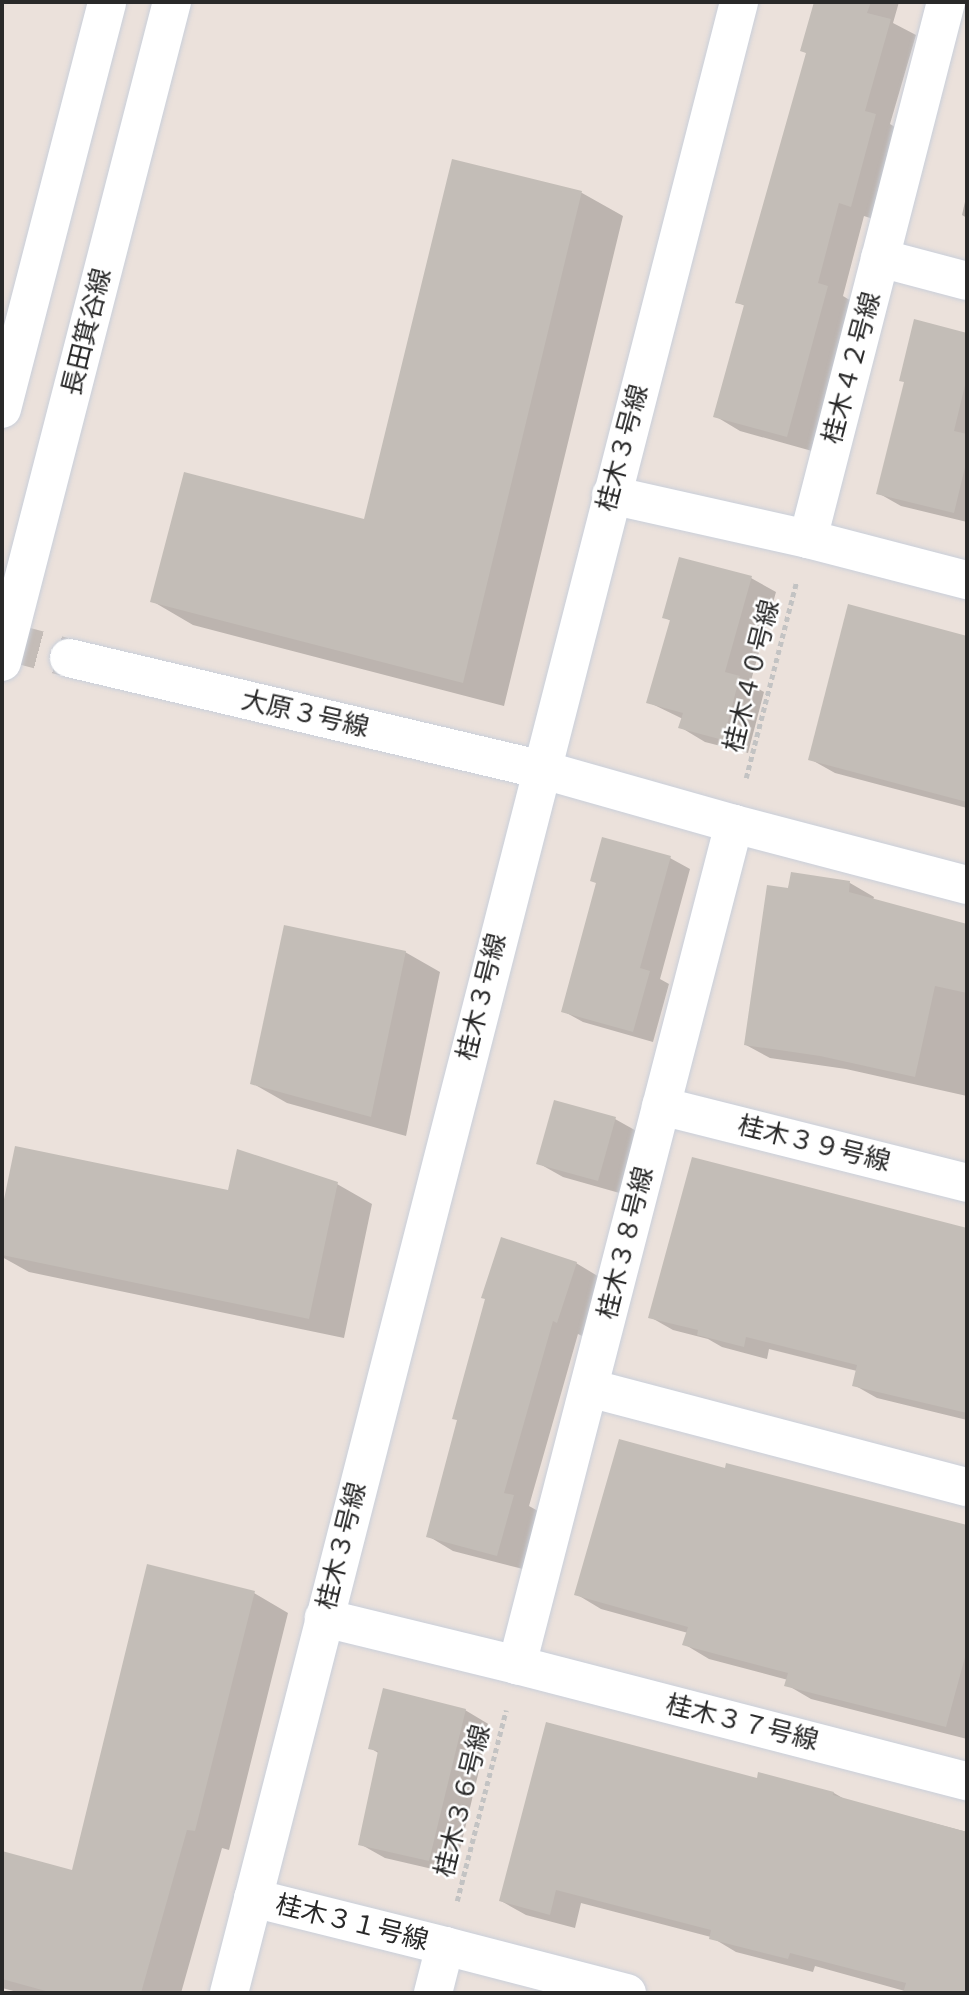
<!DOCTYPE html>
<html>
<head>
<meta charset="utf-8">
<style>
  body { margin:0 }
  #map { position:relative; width:969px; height:1995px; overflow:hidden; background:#ebe1db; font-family:Karla,"Noto Sans JP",sans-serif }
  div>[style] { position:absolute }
  .shadow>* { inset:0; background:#0003 }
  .building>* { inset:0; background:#c3bdb7 }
  .minor-tunnel>* { height:38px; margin-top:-19px; transform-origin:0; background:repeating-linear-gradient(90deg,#c4bcb7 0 38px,transparent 0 57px) }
  .path>* { height:4.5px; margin-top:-2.25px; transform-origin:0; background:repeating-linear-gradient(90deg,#c3c3c3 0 5px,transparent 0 8.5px) }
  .roads { filter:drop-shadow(0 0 2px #c9cfda) drop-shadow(0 0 2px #c9cfda) }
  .minor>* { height:38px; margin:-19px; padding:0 19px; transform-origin:19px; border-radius:19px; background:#fff }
  .tertiary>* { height:38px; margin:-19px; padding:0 19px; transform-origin:19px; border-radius:19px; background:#fff }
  span { translate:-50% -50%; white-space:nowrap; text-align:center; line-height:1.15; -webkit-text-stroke:5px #fff; paint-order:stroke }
  .street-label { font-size:26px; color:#292929 }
  .frame { position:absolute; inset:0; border:4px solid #292929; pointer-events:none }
</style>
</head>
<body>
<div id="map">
  <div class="shadow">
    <i style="clip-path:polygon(815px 2px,899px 2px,893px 23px,916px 35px,890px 124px,900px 130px,876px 220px,864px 216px,843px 296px,853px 302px,812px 451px,740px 431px,715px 416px,745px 306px,737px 302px,807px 53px,802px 50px)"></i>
    <i style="clip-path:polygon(453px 162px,582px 193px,623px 216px,504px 706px,193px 625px,152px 601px,365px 521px)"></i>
    <i style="clip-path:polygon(967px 193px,967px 218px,962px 215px)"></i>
    <i style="clip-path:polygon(915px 322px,967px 334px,967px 522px,901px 506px,878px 493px,906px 383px)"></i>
    <i style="clip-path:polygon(751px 578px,776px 592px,750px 684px,764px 692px,748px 753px,705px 742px,680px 727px,683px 719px,648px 702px,671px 621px,664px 617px)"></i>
    <i style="clip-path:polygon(849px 606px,967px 637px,967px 808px,835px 773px,810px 759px)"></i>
    <i style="clip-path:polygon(670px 858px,690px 869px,660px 979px,669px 984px,653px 1042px,583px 1022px,563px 1011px)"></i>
    <i style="clip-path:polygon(792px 874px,850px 883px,874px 897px,873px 900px,967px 926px,967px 1096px,846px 1069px,770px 1058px,746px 1045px)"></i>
    <i style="clip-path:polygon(405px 952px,440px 972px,406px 1136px,287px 1103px,252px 1083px)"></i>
    <i style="clip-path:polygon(615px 1119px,640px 1133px,623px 1194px,563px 1177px,538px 1163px)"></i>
    <i style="clip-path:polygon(16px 1148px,229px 1192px,337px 1184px,372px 1204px,344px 1338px,29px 1272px,2px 1257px,2px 1218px)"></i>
    <i style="clip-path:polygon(694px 1159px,967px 1230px,967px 1420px,877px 1398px,854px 1385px,857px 1371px,769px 1349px,767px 1359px,722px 1347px,708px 1339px,673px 1330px,650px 1317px)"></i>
    <i style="clip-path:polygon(576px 1263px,601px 1278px,582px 1336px,578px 1334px,529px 1506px,538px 1511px,523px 1569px,453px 1551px,428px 1536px)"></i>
    <i style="clip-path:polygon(728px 1465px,967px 1527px,967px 1739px,811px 1699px,787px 1685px,788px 1680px,709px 1659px,684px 1644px,688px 1633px,601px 1609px,576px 1594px,726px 1471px)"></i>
    <i style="clip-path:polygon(254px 1593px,288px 1613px,229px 1850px,222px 1848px,181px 1993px,21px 1993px,2px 1988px,2px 1852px,73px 1872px)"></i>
    <i style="clip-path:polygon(465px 1710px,490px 1725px,454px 1874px,385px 1858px,360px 1844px,380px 1754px,370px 1748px)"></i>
    <i style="clip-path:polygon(758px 1781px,834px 1793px,846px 1800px,967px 1832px,967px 1993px,912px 1993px,815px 1966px,813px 1972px,736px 1952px,711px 1937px,581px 1903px,575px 1928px,526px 1915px,501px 1901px)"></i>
  </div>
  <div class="building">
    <i style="clip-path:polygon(814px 2px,871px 2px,867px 13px,891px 19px,865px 111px,876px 114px,851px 207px,839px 203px,818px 283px,828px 286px,787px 437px,713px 417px,744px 305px,735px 303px,806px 53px,800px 51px)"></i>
    <i style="clip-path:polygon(452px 159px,582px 191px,463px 683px,150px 602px,184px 472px,364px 519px)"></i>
    <i style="clip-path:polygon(914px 319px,967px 333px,967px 377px,954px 431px,967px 434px,967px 459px,954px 513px,876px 494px,904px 382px,899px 381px)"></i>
    <i style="clip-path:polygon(679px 557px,752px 576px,725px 672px,740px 676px,723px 740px,678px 728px,683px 713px,646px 703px,670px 620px,662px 618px)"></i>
    <i style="clip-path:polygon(848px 604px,967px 636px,967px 802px,808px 760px)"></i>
    <i style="clip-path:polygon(602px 837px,671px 856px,640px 968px,650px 971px,633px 1032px,561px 1012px,596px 883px,590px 881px)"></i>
    <i style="clip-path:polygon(791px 872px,850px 881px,849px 892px,967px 924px,967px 993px,935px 986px,915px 1077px,820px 1056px,744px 1045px,767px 885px,788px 888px)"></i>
    <i style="clip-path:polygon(284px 925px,406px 951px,371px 1117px,250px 1084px)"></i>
    <i style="clip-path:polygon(554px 1100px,616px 1117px,598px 1181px,536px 1164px)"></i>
    <i style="clip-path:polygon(15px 1146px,228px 1190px,237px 1149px,338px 1182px,309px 1319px,2px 1255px,2px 1209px)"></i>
    <i style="clip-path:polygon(692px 1157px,967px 1228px,967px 1413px,852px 1386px,857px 1365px,746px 1337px,744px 1347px,697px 1335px,698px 1330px,648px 1318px)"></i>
    <i style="clip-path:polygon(501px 1237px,577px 1262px,557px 1323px,553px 1321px,504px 1493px,514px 1495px,497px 1556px,426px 1537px,457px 1420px,452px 1419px,485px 1299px,481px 1298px)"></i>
    <i style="clip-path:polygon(619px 1439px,725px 1468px,726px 1463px,967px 1525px,967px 1650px,946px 1727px,784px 1686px,788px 1673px,682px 1645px,688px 1627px,574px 1595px)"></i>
    <i style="clip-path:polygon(147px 1564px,255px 1591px,195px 1831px,187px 1830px,141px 1993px,53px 1993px,2px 1979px,2px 1851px,72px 1870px)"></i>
    <i style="clip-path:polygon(383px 1688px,466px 1709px,429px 1861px,358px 1845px,378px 1751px,368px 1749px)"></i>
    <i style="clip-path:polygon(546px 1722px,757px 1778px,758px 1772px,834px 1792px,833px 1795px,967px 1832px,967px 1993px,903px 1993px,906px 1983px,790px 1953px,788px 1959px,709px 1939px,711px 1930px,556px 1890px,550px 1915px,499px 1901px)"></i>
  </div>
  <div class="minor-tunnel">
    <i style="left:2px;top:640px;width:69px;rotate:15deg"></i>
  </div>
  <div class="path">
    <i style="left:746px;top:778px;width:201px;rotate:-75.6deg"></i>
    <i style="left:457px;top:1901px;width:197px;rotate:-75.6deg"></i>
  </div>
  <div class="roads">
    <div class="minor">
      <i style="left:880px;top:258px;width:90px;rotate:14.8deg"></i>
      <i style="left:611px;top:495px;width:202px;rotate:12.6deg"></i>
      <i style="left:808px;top:539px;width:554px;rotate:-75.59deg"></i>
      <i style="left:808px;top:539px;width:164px;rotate:14.5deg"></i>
      <i style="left:69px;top:658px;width:484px;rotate:13.3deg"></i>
      <i style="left:540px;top:769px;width:202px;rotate:15.8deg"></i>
      <i style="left:734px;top:824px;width:869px;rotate:104.47deg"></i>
      <i style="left:517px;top:1665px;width:199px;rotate:-166.3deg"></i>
      <i style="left:734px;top:824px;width:241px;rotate:14.7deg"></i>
      <i style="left:661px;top:1106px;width:316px;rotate:14.1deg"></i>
      <i style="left:589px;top:1388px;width:391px;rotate:14.7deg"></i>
      <i style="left:517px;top:1665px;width:465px;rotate:14.5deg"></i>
      <i style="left:253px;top:1898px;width:198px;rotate:14deg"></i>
      <i style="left:445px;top:1946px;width:49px;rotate:104.3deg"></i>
      <i style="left:445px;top:1946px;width:188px;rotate:14.5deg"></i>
    </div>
    <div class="tertiary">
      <i style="left:2px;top:409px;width:420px;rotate:-75.5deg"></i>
      <i style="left:2px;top:662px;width:682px;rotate:-75.56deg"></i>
      <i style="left:229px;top:1993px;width:2055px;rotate:-75.63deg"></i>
    </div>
  </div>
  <div class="street-label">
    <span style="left:87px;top:332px;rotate:-76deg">長田箕谷線</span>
    <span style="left:852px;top:368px;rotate:-75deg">桂木４２号線</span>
    <span style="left:623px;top:448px;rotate:-75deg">桂木３号線</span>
    <span style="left:752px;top:676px;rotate:-76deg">桂木４０号線</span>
    <span style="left:305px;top:714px;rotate:13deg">大原３号線</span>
    <span style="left:482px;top:997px;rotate:-76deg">桂木３号線</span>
    <span style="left:814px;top:1144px;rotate:14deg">桂木３９号線</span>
    <span style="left:626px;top:1243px;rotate:-76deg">桂木３８号線</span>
    <span style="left:342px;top:1546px;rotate:-76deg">桂木３号線</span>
    <span style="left:742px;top:1723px;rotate:14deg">桂木３７号線</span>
    <span style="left:463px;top:1801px;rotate:-76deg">桂木３６号線</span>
    <span style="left:352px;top:1923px;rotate:14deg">桂木３１号線</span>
  </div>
  <div class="frame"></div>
</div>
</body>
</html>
